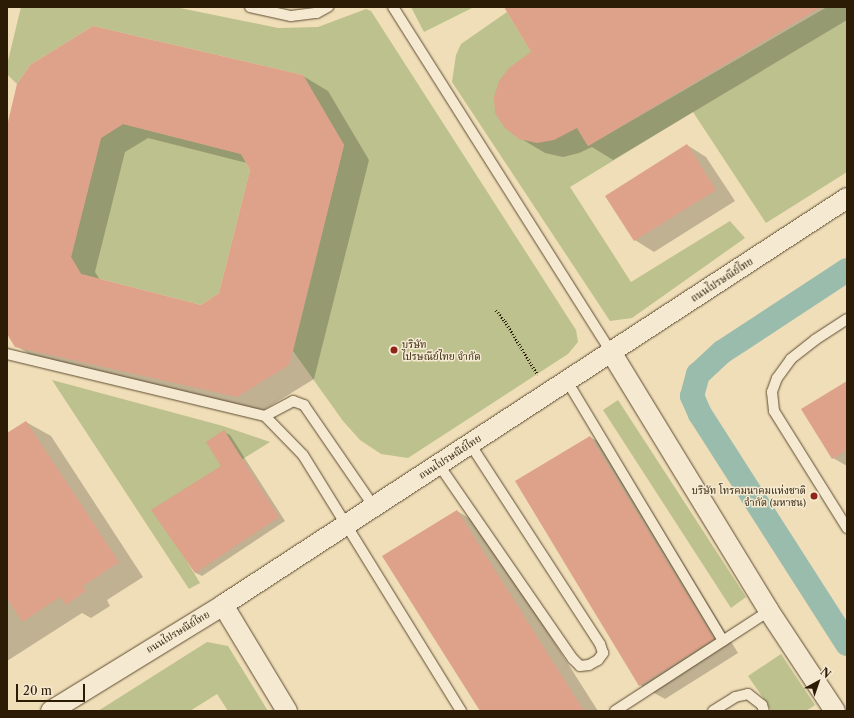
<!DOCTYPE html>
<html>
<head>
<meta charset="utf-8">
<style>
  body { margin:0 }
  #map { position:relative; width:854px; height:718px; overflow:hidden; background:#f0deb8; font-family:"Libre Caslon Text","Noto Serif Thai",serif }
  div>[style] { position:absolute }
  .green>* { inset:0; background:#bcc18d }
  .shadow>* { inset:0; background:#0003 }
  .canal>* { height:24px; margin:-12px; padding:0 12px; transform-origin:12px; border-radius:12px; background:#9abcad }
  .building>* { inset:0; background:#dea189 }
  .path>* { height:2.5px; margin-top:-1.25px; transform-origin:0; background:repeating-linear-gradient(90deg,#2c1c06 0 1px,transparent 0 3px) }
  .roads { filter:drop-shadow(0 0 1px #5d4c32) drop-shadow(0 0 1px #5d4c32) }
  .lane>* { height:10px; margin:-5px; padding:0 5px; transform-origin:5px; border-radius:5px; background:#f5ead1 }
  .street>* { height:20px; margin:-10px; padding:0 10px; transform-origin:10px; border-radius:10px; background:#f5ead1 }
  .dots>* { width:11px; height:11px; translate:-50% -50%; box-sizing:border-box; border:2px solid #f5ead1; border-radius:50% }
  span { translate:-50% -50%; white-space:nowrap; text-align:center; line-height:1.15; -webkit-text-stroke:3px #f5ead1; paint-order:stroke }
  .street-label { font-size:10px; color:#2c1c06 }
  .poi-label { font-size:10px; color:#2c1c06 }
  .left { translate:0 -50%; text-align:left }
  .right { translate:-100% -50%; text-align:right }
  .frame { position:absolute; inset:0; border:8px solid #2c1c06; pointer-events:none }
  .north { position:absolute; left:798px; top:662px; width:40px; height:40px; -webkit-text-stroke:3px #f5ead1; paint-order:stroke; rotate:40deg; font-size:11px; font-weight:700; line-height:16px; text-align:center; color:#2c1c06 }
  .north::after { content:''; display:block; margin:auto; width:14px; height:18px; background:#2c1c06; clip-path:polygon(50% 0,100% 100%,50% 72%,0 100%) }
  .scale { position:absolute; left:16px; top:684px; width:69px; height:18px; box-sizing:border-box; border:2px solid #2c1c06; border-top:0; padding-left:5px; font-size:12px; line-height:14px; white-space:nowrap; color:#2c1c06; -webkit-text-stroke:3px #f5ead1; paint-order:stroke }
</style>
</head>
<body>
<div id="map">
  <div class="green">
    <i style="clip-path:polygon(21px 7px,175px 7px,278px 28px,318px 27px,366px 9px,371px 11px,576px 330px,578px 342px,568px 354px,408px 458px,381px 454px,360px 440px,343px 421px,293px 351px,344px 145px,303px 75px,93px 26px,30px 65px,17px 84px,7px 74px,7px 65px)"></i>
    <i style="clip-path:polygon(411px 7px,474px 7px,424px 32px)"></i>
    <i style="clip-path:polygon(827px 7px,847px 7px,847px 172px,766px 223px,693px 112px,570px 187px,631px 282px,730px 221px,745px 238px,632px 318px,610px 321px,452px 82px,456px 55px,461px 44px,507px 12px,588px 146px)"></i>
    <i style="clip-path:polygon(123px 124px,241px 154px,250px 170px,219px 293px,201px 305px,81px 274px,71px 257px,101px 138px)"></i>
    <i style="clip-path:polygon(52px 380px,223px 426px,270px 442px,157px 512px,200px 583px,189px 589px)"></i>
    <i style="clip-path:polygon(618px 400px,746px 597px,731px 608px,603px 410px)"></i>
    <i style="clip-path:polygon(207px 642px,228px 646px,268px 711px,228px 711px,217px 694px,190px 711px,98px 711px)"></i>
    <i style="clip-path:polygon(781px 654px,815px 705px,806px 711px,772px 711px,748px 676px)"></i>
  </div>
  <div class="shadow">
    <i style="clip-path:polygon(505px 7px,847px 7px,847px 20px,613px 160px,592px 147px,579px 153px,563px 157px,545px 153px,520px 138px,532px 52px)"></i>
    <i style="clip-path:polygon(evenodd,303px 76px,328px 91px,369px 160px,314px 379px,262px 411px,41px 361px,16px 346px,7px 332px,7px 130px,303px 76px,148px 138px,247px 163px,251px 170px,220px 294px,201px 306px,100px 280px,95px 272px,125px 152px,148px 138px)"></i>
    <i style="clip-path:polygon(687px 145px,706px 157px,735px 201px,654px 252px,635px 240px,607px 196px)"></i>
    <i style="clip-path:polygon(847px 382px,847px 466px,833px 458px)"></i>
    <i style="clip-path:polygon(26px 422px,51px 436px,143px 577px,107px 600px,110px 606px,91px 618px,82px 613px,7px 661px,7px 434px)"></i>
    <i style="clip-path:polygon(224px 432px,230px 435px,285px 521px,202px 576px,196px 573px,153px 510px,222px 466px)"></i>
    <i style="clip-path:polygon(590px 437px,615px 451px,738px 653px,665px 699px,640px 685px)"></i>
    <i style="clip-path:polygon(457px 511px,479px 524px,598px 711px,481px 711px)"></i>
  </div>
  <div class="canal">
    <i style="left:847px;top:270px;width:149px;rotate:146.7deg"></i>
    <i style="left:722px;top:352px;width:33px;rotate:137deg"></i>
    <i style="left:698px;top:374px;width:23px;rotate:105deg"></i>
    <i style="left:692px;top:396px;width:20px;rotate:66deg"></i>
    <i style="left:700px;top:414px;width:273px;rotate:57.4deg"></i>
  </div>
  <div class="building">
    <i style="clip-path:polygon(504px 7px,821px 7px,588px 146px,577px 128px,554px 140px,537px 143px,519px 139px,505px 128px,495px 113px,494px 97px,499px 81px,509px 68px,531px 52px)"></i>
    <i style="clip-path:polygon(evenodd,93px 26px,303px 75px,344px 145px,289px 365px,237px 397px,15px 347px,7px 334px,7px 126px,17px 84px,30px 65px,93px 26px,123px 124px,241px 154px,250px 170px,219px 293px,201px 305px,81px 274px,71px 257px,101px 138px,123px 124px)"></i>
    <i style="clip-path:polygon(687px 144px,716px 190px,634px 241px,605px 196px)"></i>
    <i style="clip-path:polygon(847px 381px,847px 450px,832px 459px,801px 409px)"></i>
    <i style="clip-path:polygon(26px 421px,119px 562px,83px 586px,86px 591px,66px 605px,60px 597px,22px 622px,7px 598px,7px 433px)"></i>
    <i style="clip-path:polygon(224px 430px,279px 517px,195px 573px,151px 510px,221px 466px,206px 442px)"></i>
    <i style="clip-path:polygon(590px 436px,714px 639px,639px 686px,515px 481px)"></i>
    <i style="clip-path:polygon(457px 510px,584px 711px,480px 711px,382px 556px)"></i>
  </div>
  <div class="path">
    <i style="left:496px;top:310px;width:14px;rotate:51deg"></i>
    <i style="left:505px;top:321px;width:63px;rotate:58.6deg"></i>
  </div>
  <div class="roads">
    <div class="lane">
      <i style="left:250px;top:7px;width:42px;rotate:12.4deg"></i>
      <i style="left:291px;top:16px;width:26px;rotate:-7deg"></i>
      <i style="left:317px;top:13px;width:13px;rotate:-29deg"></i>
      <i style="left:393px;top:7px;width:408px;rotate:57.7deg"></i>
      <i style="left:847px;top:319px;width:38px;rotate:147deg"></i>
      <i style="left:815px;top:340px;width:31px;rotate:142deg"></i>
      <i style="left:791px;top:359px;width:24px;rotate:126deg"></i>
      <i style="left:777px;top:378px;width:15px;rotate:110deg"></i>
      <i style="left:772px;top:392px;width:19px;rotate:84deg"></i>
      <i style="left:774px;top:411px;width:138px;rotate:58deg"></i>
      <i style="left:7px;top:354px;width:265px;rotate:13.5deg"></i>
      <i style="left:265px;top:416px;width:54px;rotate:45.7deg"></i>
      <i style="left:303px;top:455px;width:301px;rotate:58.3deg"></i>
      <i style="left:567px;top:381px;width:303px;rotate:59deg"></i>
      <i style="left:265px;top:416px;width:32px;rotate:-28deg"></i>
      <i style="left:293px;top:401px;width:12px;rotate:20deg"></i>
      <i style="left:304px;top:405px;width:124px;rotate:55.5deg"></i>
      <i style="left:439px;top:465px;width:236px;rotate:55.4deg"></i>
      <i style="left:573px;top:659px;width:10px;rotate:45deg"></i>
      <i style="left:580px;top:666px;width:9px;rotate:-6deg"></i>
      <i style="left:589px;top:665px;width:10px;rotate:-29deg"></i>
      <i style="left:598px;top:660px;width:9px;rotate:-54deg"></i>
      <i style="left:603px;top:653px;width:9px;rotate:-108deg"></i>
      <i style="left:600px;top:644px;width:239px;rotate:-123deg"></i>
      <i style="left:615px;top:711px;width:184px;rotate:-33deg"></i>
      <i style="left:713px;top:711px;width:26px;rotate:-32deg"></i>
      <i style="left:735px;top:697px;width:13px;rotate:-13deg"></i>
      <i style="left:748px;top:694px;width:18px;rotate:38deg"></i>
      <i style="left:762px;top:705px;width:6px;rotate:72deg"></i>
    </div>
    <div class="street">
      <i style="left:611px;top:352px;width:303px;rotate:58.6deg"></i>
      <i style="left:769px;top:611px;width:120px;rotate:56.6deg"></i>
      <i style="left:223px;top:605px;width:124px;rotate:58.9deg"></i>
      <i style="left:51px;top:711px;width:202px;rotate:-31.6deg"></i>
      <i style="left:223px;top:605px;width:745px;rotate:-33.11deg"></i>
    </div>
  </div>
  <div class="dots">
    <i style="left:394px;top:350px;background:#8f2418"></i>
    <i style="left:814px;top:496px;background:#8f2418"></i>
  </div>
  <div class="street-label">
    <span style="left:722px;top:280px;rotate:-33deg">ถนนไปรษณีย์ไทย</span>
    <span style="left:450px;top:457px;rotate:-33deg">ถนนไปรษณีย์ไทย</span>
    <span style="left:178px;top:632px;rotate:-31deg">ถนนไปรษณีย์ไทย</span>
  </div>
  <div class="poi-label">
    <span class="left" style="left:402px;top:350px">บริษัท<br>ไปรษณีย์ไทย จำกัด</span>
    <span class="right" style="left:806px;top:496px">บริษัท โทรคมนาคมแห่งชาติ<br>จำกัด (มหาชน)</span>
  </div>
  <div class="frame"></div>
  <div class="north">N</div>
  <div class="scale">20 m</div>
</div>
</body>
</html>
